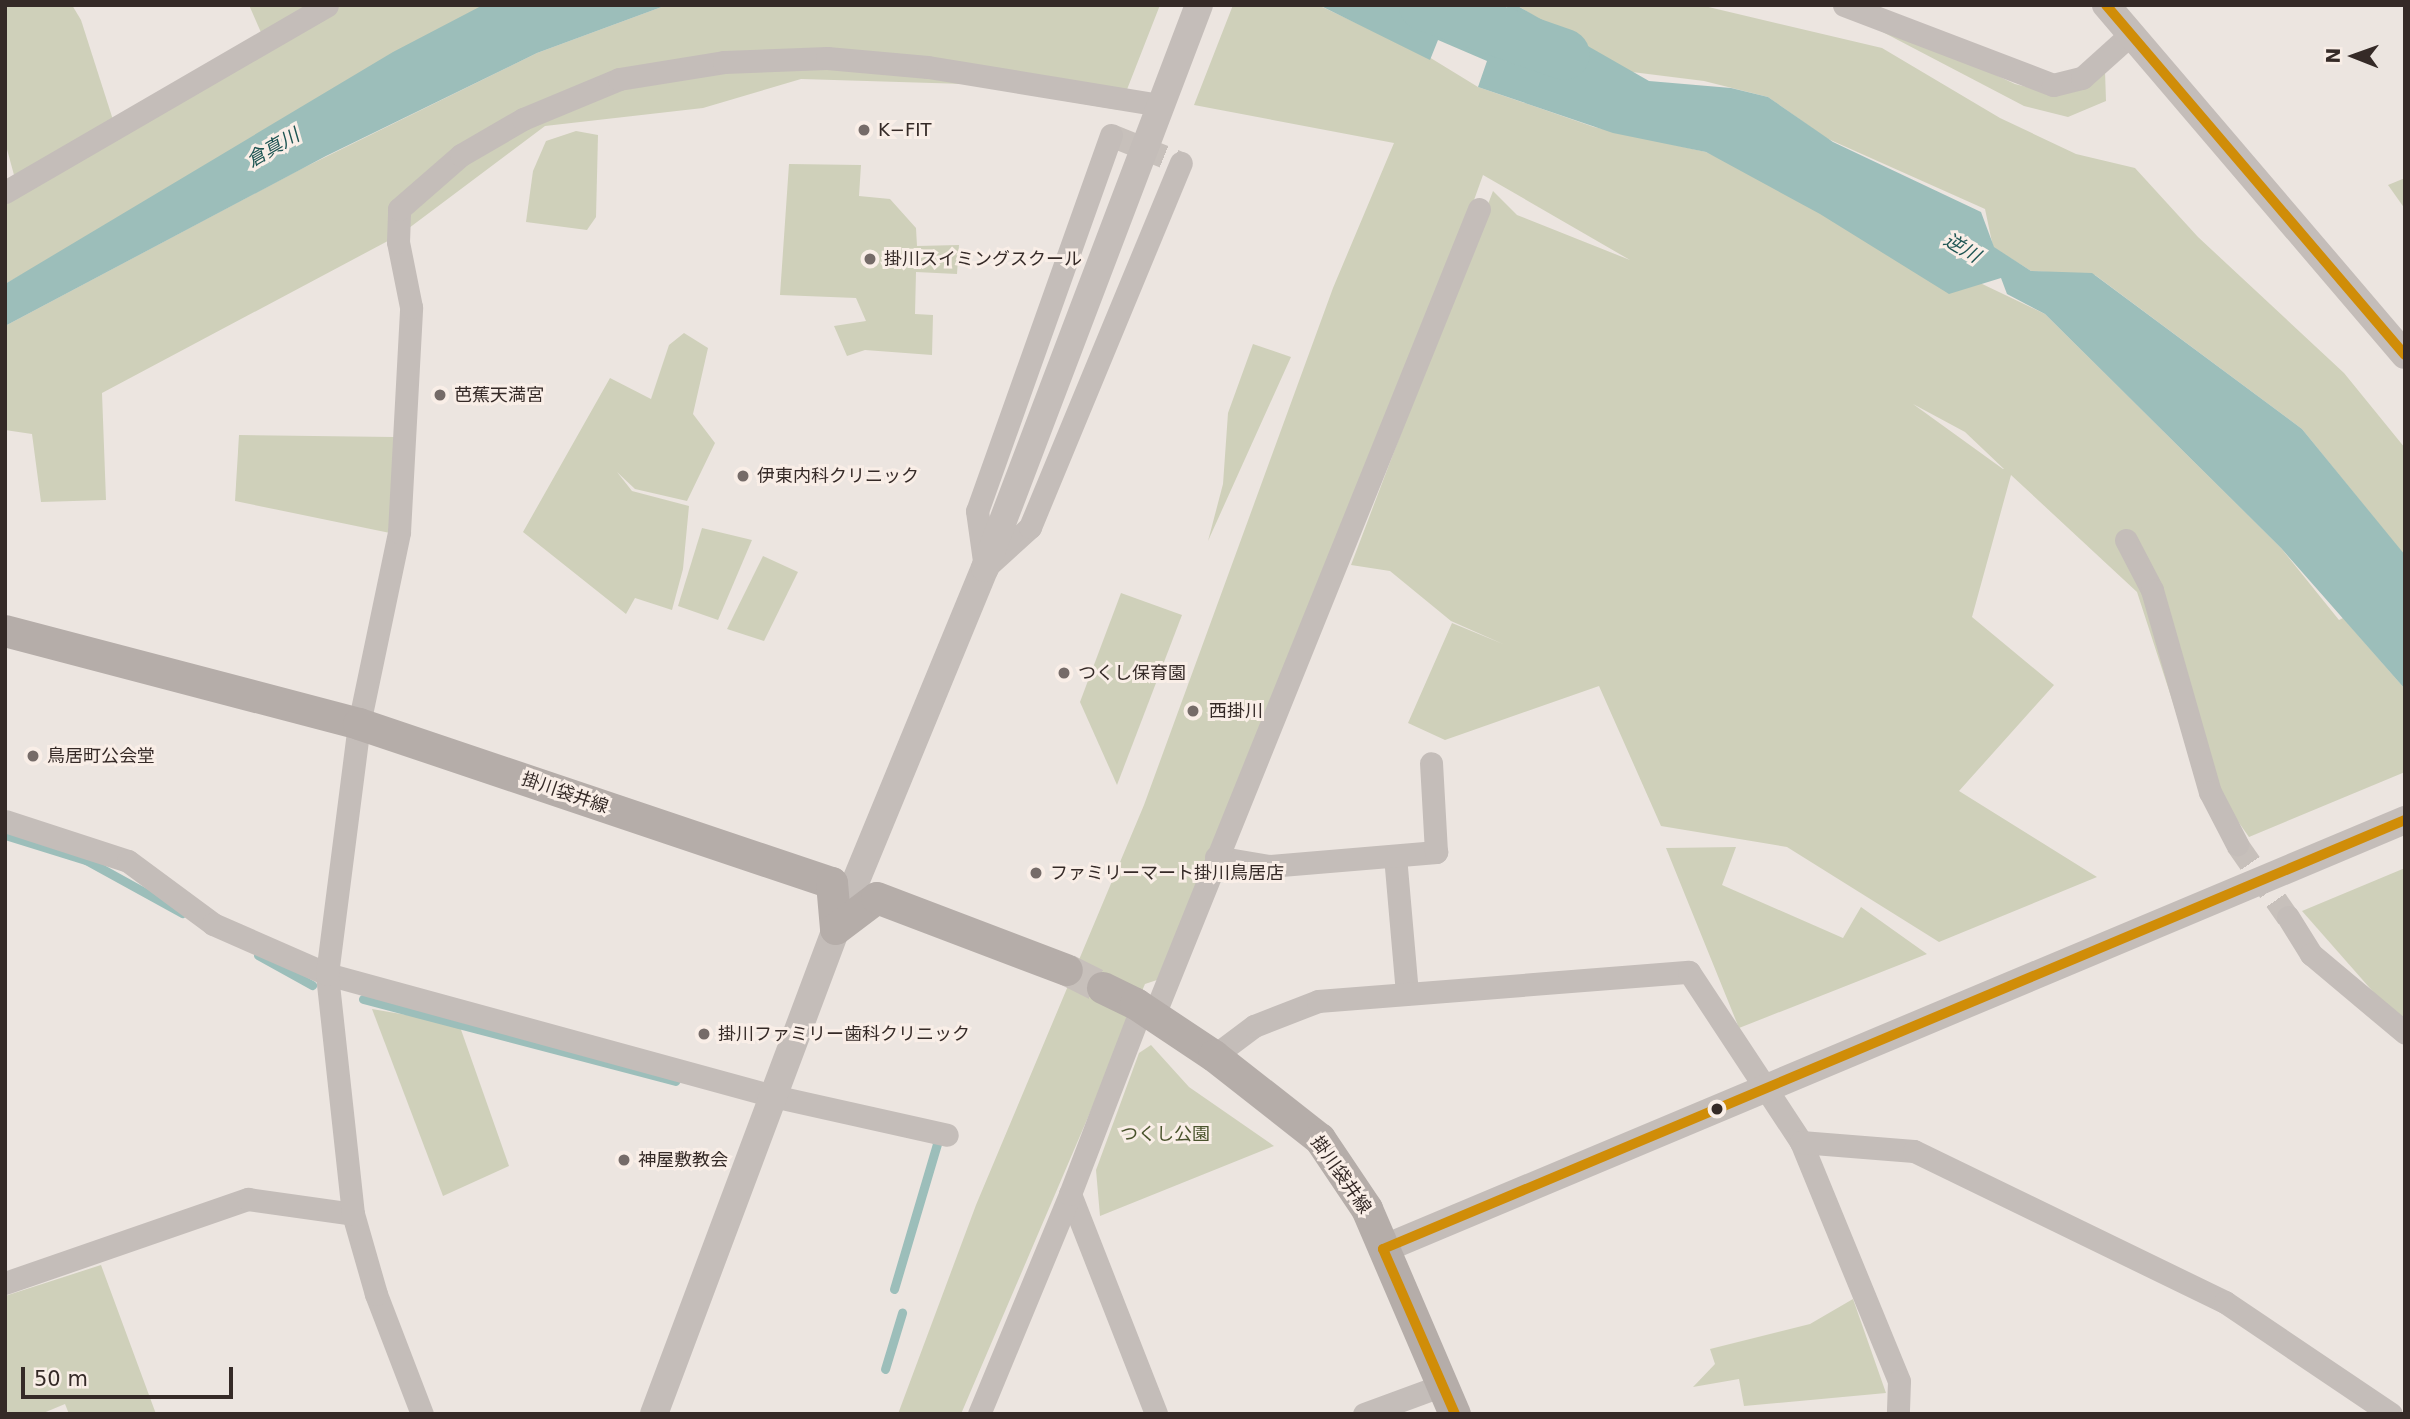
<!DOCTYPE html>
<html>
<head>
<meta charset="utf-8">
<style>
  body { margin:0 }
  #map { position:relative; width:2410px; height:1419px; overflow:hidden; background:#ece5e0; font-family:"DejaVu Sans","Noto Sans JP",sans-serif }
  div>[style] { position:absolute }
  .green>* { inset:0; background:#cfd0ba }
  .water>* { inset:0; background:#9cbeba }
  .stream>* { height:9px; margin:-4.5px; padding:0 4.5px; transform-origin:4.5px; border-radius:4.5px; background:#9cbeba }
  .river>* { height:51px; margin:-25.5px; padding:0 25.5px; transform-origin:25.5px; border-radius:25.5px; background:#9cbeba }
  .minor-tunnel>* { height:23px; margin-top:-11.5px; transform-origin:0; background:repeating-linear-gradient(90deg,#c7c0bb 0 23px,transparent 0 34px) }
  .secondary-tunnel>* { height:32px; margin-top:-16px; transform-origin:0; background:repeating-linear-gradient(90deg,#c7c0bb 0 32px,transparent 0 48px) }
  .minor>* { height:23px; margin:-11.5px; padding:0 11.5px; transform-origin:11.5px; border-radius:11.5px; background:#c4bdb9 }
  .tertiary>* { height:28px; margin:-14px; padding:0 14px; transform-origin:14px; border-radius:14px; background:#c4bdb9 }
  .secondary>* { height:32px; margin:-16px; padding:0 16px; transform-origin:16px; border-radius:16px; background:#b5ada9 }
  .bus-1>* { height:10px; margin:-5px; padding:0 5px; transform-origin:5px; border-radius:5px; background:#d08d08 }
  .dots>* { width:19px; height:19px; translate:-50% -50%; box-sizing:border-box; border:4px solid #f9eee7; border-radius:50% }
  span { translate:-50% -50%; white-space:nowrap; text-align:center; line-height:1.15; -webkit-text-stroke:6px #f9eee7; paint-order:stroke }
  .poi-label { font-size:18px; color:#352a27 }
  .left { translate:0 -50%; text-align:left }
  .street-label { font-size:18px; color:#352a27 }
  .park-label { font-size:18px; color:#49532c }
  .water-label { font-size:19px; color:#1e5553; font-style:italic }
  .frame { position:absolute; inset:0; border:7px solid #352a27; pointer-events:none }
  .north { position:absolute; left:2319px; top:21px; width:70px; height:70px; -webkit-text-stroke:5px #f9eee7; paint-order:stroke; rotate:271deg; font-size:19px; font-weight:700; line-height:28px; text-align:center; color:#352a27 }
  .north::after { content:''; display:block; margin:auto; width:24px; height:32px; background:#352a27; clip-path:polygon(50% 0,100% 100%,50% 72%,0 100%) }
  .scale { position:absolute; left:21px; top:1367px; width:212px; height:32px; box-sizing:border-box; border:4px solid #352a27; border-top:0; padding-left:9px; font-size:21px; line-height:24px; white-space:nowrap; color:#352a27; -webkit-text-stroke:5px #f9eee7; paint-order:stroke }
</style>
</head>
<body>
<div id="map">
  <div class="green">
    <i style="clip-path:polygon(5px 5px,72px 5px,81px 20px,114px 123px,14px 175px,5px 142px)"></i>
    <i style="clip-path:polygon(249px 5px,318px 5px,263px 37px)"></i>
    <i style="clip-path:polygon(327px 5px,507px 5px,5px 284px,5px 194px)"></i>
    <i style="clip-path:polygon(667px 5px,1160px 5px,1119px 110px,965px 84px,801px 79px,703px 108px,545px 126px,401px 234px,102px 393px,106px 500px,41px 502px,32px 434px,5px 430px,5px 326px,301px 169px,537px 53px)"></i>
    <i style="clip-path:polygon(evenodd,1233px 5px,1318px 5px,1429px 57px,1478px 87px,1594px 127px,1706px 152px,2045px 314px,2281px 548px,2339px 620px,2343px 618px,2405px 689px,2405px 772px,2249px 837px,2189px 752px,2137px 592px,2011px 475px,1972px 617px,2054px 685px,1959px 791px,2097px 877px,1939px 942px,1787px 847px,1661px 826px,1599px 686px,1445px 740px,1408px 723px,1452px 623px,1503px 644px,1451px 621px,1390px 571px,1351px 565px,1493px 191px,1517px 215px,1630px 260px,1483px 175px,1445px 281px,1157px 980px,1145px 984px,961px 1414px,898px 1414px,976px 1205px,1144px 805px,1333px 288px,1394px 143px,1194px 105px,1233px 5px,1913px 404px,1965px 432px,2004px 469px,2003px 469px,1913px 404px)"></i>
    <i style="clip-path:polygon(1517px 5px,1700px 5px,1882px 48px,2000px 118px,2076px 154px,2135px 168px,2198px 237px,2344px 373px,2405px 448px,2405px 556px,2302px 429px,2095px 275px,2031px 271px,1993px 247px,1985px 209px,1826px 138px,1768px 97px,1704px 81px,1616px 70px)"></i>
    <i style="clip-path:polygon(1875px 28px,1934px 46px,2015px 84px,2060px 95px,2105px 71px,2106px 101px,2068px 117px,2024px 106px)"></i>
    <i style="clip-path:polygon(576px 131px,598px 135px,596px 217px,587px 230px,526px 222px,533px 171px,546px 141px)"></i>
    <i style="clip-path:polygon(789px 164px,861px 165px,859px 196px,890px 199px,916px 228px,917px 246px,959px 245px,957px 274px,916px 272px,915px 314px,933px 315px,932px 355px,865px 350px,847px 356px,834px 326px,866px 321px,856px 298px,780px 295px)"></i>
    <i style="clip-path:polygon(2405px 178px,2405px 209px,2388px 185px)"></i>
    <i style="clip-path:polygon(684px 333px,708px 348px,693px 414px,715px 443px,687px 501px,635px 489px,617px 472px,632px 491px,689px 506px,683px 569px,672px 610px,635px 598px,626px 614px,523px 532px,610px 378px,651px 399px,669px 345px)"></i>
    <i style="clip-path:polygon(1253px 344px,1291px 357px,1208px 541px,1223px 484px,1228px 413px)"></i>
    <i style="clip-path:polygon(239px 435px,394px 437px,390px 533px,235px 501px)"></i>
    <i style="clip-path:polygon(702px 528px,752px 540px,718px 620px,678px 606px)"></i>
    <i style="clip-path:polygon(763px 556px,798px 572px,764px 641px,727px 629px)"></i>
    <i style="clip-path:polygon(1121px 593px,1182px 615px,1117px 785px,1080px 702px)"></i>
    <i style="clip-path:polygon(1736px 847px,1722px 885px,1843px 938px,1861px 907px,1927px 954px,1739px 1028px,1666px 848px)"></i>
    <i style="clip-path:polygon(2405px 868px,2405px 1028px,2302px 911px)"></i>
    <i style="clip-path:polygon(372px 1009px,459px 1024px,509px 1166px,443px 1196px)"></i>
    <i style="clip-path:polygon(1151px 1045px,1189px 1087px,1274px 1146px,1100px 1216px,1096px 1170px,1139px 1053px)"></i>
    <i style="clip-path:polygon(101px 1265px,156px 1414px,69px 1414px,65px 1404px,41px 1414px,5px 1414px,5px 1296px)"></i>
    <i style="clip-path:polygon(1853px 1299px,1886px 1393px,1744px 1406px,1739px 1379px,1693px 1387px,1715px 1364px,1710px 1349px,1810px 1324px)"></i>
  </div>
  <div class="water">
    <i style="clip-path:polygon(483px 5px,667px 5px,537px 53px,326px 156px,5px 326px,5px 284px,393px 52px)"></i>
    <i style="clip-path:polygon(1319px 5px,1449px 5px,1446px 19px,1494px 42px,1508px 5px,1516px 5px,1649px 81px,1731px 88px,1768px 97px,1833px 142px,1981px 212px,1994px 247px,2031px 271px,2092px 273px,2302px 429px,2405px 555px,2405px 689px,2281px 548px,2045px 314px,2007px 294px,2001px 278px,1949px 294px,1820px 214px,1706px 152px,1613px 133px,1478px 87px,1487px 61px,1438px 40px,1430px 60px)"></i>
  </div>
  <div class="stream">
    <i style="left:5px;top:835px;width:85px;rotate:17.2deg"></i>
    <i style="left:86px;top:860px;width:110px;rotate:28.9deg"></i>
    <i style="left:258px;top:955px;width:62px;rotate:29.1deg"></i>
    <i style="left:363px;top:999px;width:323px;rotate:14.7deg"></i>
    <i style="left:894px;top:1289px;width:155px;rotate:-73.5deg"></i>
    <i style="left:938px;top:1140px;width:4px;rotate:-166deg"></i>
    <i style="left:885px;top:1369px;width:59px;rotate:-73.1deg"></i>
  </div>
  <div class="river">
    <i style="left:1424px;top:5px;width:148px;rotate:19.3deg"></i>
  </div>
  <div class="minor-tunnel">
    <i style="left:1111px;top:135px;width:75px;rotate:21.8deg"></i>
    <i style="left:2237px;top:844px;width:89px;rotate:55.1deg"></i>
  </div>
  <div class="secondary-tunnel">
    <i style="left:1067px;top:970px;width:40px;rotate:26.6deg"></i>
  </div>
  <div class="minor">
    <i style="left:1844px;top:5px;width:224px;rotate:20.9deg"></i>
    <i style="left:2053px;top:85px;width:30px;rotate:-14deg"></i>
    <i style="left:2082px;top:78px;width:66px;rotate:-41.9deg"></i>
    <i style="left:1111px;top:135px;width:399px;rotate:109.6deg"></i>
    <i style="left:977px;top:511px;width:58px;rotate:82deg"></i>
    <i style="left:985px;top:568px;width:61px;rotate:-42.3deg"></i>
    <i style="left:1030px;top:527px;width:394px;rotate:-67.5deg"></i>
    <i style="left:5px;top:192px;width:372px;rotate:-30.1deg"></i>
    <i style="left:2126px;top:540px;width:56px;rotate:62.5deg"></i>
    <i style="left:2152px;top:590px;width:210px;rotate:74deg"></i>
    <i style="left:2210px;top:792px;width:59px;rotate:62.6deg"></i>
    <i style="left:5px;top:821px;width:129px;rotate:18deg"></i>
    <i style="left:128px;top:861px;width:106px;rotate:36.5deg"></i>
    <i style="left:213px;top:924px;width:124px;rotate:23.7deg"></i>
    <i style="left:327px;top:974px;width:462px;rotate:15.3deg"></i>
    <i style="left:773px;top:1096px;width:178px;rotate:12.6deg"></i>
    <i style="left:1395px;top:856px;width:138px;rotate:85deg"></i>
    <i style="left:1216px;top:857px;width:54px;rotate:9.6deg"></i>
    <i style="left:1269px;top:866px;width:168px;rotate:-4.8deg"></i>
    <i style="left:1436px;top:852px;width:89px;rotate:-93.2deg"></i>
    <i style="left:2288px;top:917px;width:44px;rotate:58.1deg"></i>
    <i style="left:2311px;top:954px;width:123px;rotate:40deg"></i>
    <i style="left:1154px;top:1015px;width:869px;rotate:-68.04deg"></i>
    <i style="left:1214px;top:1056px;width:50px;rotate:-36.9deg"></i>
    <i style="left:1254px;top:1026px;width:69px;rotate:-21.3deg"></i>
    <i style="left:1318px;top:1001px;width:372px;rotate:-4.5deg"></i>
    <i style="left:1689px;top:972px;width:204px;rotate:56.6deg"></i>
    <i style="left:1801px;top:1142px;width:258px;rotate:67.7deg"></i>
    <i style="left:1899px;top:1381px;width:33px;rotate:92deg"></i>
    <i style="left:1801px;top:1142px;width:113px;rotate:4.6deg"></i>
    <i style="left:1914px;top:1151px;width:346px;rotate:25.9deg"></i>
    <i style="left:2225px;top:1302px;width:200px;rotate:34deg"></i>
    <i style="left:1070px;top:1194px;width:236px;rotate:68.6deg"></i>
    <i style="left:5px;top:1283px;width:257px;rotate:-19.1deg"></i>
    <i style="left:248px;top:1199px;width:106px;rotate:8.1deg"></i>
    <i style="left:422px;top:1414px;width:129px;rotate:-111deg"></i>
    <i style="left:376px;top:1294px;width:83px;rotate:-106deg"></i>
    <i style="left:353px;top:1214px;width:241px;rotate:-96.2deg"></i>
    <i style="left:327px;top:974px;width:252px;rotate:-82.7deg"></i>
    <i style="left:359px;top:724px;width:196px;rotate:-78.2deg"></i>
    <i style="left:399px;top:532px;width:225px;rotate:-86.9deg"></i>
    <i style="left:411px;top:307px;width:66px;rotate:-101.3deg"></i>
    <i style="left:398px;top:242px;width:33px;rotate:-88deg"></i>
    <i style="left:399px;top:209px;width:82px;rotate:-41.1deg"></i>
    <i style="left:461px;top:155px;width:72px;rotate:-30.1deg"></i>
    <i style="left:523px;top:119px;width:104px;rotate:-22.6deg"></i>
    <i style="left:619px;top:79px;width:106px;rotate:-9.2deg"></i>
    <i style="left:724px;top:62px;width:103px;rotate:-2.2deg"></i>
    <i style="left:827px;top:58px;width:101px;rotate:5.1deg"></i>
    <i style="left:928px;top:67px;width:235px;rotate:9.3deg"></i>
    <i style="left:979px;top:1414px;width:238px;rotate:-67.5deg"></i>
    <i style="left:1070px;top:1194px;width:198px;rotate:-69deg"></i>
    <i style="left:1364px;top:1414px;width:84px;rotate:-20.2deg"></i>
  </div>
  <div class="tertiary">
    <i style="left:2106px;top:5px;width:460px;rotate:49.5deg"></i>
    <i style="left:1383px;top:1249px;width:1108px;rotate:-22.77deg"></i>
    <i style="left:654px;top:1414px;width:518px;rotate:-69.43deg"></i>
    <i style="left:836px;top:929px;width:391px;rotate:-67.6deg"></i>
    <i style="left:985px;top:568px;width:602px;rotate:-69.19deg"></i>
  </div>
  <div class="secondary">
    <i style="left:5px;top:631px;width:366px;rotate:14.7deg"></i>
    <i style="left:359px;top:724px;width:499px;rotate:18.6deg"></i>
    <i style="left:832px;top:883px;width:46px;rotate:85deg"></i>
    <i style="left:836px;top:929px;width:51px;rotate:-37.1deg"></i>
    <i style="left:877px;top:898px;width:203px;rotate:20.8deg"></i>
    <i style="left:1103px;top:988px;width:37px;rotate:26deg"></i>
    <i style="left:1136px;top:1004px;width:94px;rotate:33.7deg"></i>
    <i style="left:1214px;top:1056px;width:135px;rotate:38.1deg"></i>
    <i style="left:1320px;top:1139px;width:84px;rotate:56.1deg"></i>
    <i style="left:1367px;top:1209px;width:223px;rotate:66.8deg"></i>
  </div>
  <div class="bus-1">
    <i style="left:2106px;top:5px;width:460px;rotate:49.5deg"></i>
    <i style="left:1455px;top:1414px;width:180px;rotate:-113.6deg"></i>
    <i style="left:1383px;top:1249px;width:1108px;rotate:-22.77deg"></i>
  </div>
  <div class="dots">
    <i style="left:864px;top:130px;background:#756b68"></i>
    <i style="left:870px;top:259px;background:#756b68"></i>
    <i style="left:440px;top:395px;background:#756b68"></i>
    <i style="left:743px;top:476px;background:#756b68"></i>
    <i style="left:1064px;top:673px;background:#756b68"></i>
    <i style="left:1193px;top:711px;background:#756b68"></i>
    <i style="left:33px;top:756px;background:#756b68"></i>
    <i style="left:1036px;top:873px;background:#756b68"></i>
    <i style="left:704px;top:1034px;background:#756b68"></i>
    <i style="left:1717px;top:1109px;background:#352a27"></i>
    <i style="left:624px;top:1160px;background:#756b68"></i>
  </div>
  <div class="poi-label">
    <span class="left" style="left:878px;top:130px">K−FIT</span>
    <span class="left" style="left:884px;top:259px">掛川スイミングスクール</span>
    <span class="left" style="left:454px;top:395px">芭蕉天満宮</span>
    <span class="left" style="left:757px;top:476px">伊東内科クリニック</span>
    <span class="left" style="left:1078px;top:673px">つくし保育園</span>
    <span class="left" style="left:1209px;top:711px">西掛川</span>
    <span class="left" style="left:47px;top:756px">鳥居町公会堂</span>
    <span class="left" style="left:1050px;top:873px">ファミリーマート掛川鳥居店</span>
    <span class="left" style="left:718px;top:1034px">掛川ファミリー歯科クリニック</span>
    <span class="left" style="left:638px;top:1160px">神屋敷教会</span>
  </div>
  <div class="street-label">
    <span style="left:565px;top:793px;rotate:19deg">掛川袋井線</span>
    <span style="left:1341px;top:1175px;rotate:55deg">掛川袋井線</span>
  </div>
  <div class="park-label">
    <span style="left:1165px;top:1134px">つくし公園</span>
  </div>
  <div class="water-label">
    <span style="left:273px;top:148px;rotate:-30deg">倉真川</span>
    <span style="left:1962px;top:248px;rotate:31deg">逆川</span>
  </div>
  <div class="frame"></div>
  <div class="north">N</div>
  <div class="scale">50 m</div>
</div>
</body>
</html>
